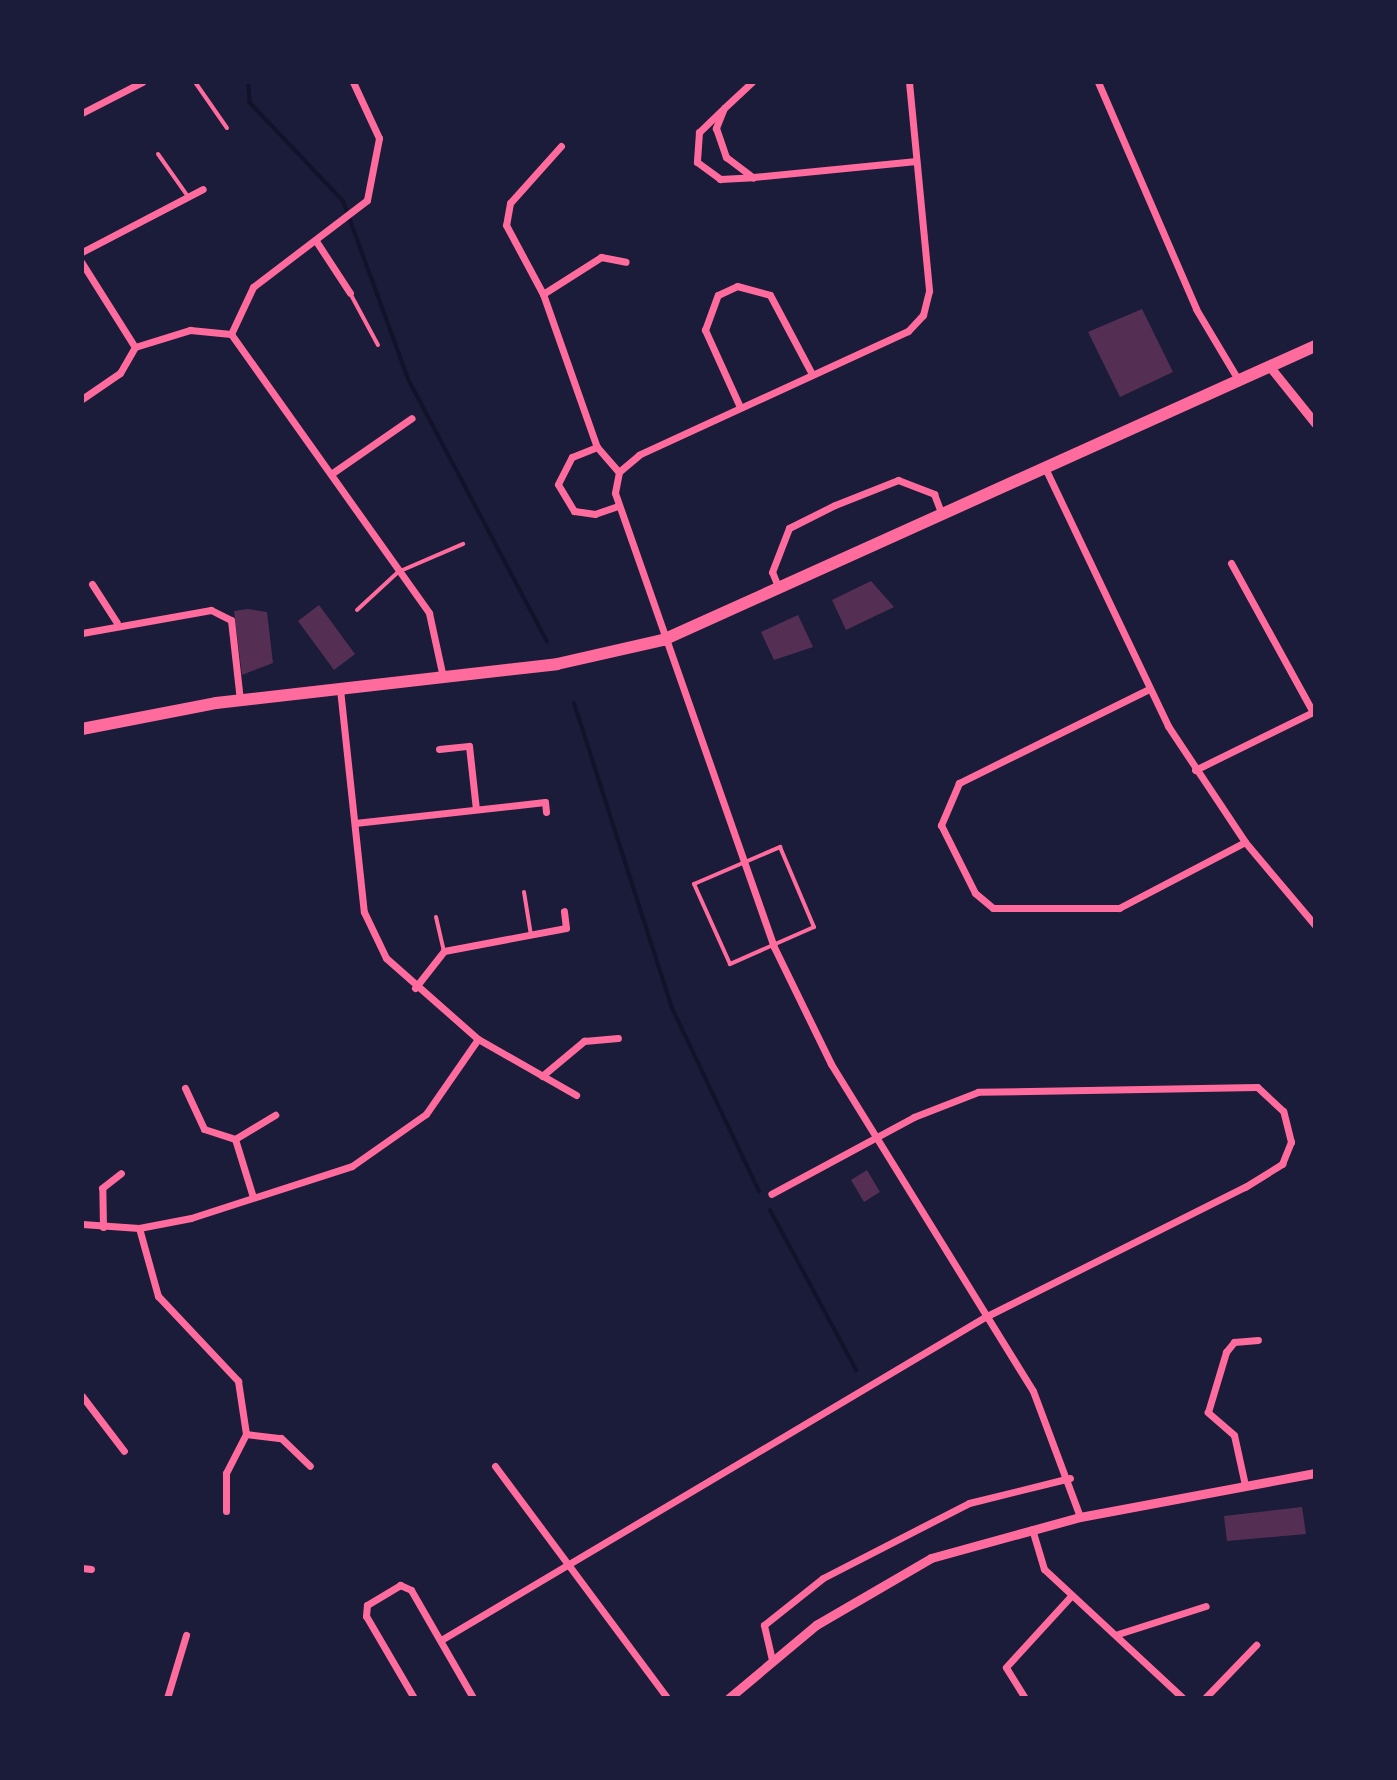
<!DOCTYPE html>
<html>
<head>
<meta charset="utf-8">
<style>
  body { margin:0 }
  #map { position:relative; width:1397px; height:1780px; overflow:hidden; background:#1b1b3a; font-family:Poppins,sans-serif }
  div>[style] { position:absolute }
  .stream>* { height:4px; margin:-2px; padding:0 2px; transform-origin:2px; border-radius:2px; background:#12122b }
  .building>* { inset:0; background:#542f53 }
  .service>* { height:4px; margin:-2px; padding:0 2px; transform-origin:2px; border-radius:2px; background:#ff6b9d }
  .minor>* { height:7px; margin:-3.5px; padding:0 3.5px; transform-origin:3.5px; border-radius:3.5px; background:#ff6b9d }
  .tertiary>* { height:9px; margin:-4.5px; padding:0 4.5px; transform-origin:4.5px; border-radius:4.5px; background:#ff6b9d }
  .trunk>* { height:12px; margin:-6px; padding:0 6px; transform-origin:6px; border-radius:6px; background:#ff6b9d }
  span { translate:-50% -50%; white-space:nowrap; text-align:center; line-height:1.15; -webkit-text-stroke:8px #1b1b3a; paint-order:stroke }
  .frame { position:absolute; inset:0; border:84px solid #1b1b3a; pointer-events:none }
</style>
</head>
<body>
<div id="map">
  <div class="stream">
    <i style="left:248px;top:82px;width:21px;rotate:85deg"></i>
    <i style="left:250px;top:103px;width:135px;rotate:46.5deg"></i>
    <i style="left:343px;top:201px;width:189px;rotate:69.9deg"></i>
    <i style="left:408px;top:379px;width:297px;rotate:62.1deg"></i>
    <i style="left:574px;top:703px;width:320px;rotate:72.2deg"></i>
    <i style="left:672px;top:1008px;width:203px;rotate:64.6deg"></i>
    <i style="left:770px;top:1210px;width:182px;rotate:61.7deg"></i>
  </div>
  <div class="building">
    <i style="clip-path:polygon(1142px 309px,1173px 372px,1120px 397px,1088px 332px)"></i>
    <i style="clip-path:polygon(871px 581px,894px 607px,846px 630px,832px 600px)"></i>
    <i style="clip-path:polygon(319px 605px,355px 654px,334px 670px,298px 621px)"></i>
    <i style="clip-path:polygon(248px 609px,267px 612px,273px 663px,242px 675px,234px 611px)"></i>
    <i style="clip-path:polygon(798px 615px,813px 647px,774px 660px,761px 632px)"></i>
    <i style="clip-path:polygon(867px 1170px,880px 1192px,864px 1202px,851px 1180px)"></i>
    <i style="clip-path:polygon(1302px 1507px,1306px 1534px,1227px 1541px,1224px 1516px)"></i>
  </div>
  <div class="service">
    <i style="left:195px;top:82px;width:56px;rotate:55.2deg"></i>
    <i style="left:158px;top:154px;width:54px;rotate:54.8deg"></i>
    <i style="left:350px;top:293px;width:59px;rotate:61.7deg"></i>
    <i style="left:357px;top:610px;width:56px;rotate:-42.8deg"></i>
    <i style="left:398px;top:572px;width:71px;rotate:-23.3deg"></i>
    <i style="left:780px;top:847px;width:87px;rotate:67deg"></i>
    <i style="left:814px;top:927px;width:92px;rotate:156.2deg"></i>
    <i style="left:730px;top:964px;width:88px;rotate:-114.2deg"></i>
    <i style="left:694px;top:884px;width:94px;rotate:-23.3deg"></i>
    <i style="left:524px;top:892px;width:44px;rotate:80.8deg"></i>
    <i style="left:436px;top:917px;width:35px;rotate:77deg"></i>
  </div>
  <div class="minor">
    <i style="left:752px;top:82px;width:38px;rotate:137deg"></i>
    <i style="left:724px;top:108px;width:22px;rotate:112deg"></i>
    <i style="left:716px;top:128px;width:31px;rotate:71deg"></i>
    <i style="left:726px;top:157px;width:34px;rotate:37deg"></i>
    <i style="left:753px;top:177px;width:164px;rotate:-5.6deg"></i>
    <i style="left:909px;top:82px;width:210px;rotate:84.5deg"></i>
    <i style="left:929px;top:291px;width:25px;rotate:104deg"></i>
    <i style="left:923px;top:315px;width:22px;rotate:133deg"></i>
    <i style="left:908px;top:331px;width:296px;rotate:155.3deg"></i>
    <i style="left:639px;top:455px;width:26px;rotate:140deg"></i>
    <i style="left:619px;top:472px;width:21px;rotate:101deg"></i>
    <i style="left:615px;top:493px;width:481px;rotate:70.7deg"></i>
    <i style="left:774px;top:947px;width:130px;rotate:64deg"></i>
    <i style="left:831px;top:1064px;width:384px;rotate:58.3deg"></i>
    <i style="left:1033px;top:1391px;width:134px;rotate:69.5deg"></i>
    <i style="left:1098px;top:82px;width:247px;rotate:66.6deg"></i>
    <i style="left:1196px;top:309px;width:84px;rotate:59.2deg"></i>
    <i style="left:722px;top:110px;width:32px;rotate:136deg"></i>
    <i style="left:699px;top:132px;width:30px;rotate:94deg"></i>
    <i style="left:697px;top:162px;width:29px;rotate:36deg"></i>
    <i style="left:720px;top:179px;width:33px;rotate:-3deg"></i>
    <i style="left:82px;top:113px;width:68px;rotate:-27.3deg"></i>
    <i style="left:561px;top:146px;width:76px;rotate:131.8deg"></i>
    <i style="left:510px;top:203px;width:22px;rotate:100deg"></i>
    <i style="left:506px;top:225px;width:78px;rotate:61.8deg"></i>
    <i style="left:543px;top:294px;width:162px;rotate:70.6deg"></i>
    <i style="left:316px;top:241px;width:62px;rotate:56.8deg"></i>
    <i style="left:82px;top:252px;width:136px;rotate:-27.5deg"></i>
    <i style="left:82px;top:263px;width:99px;rotate:57.8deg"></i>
    <i style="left:543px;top:294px;width:69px;rotate:-32.5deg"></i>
    <i style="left:601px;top:257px;width:25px;rotate:11deg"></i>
    <i style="left:231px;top:334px;width:52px;rotate:-64.9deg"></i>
    <i style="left:253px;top:287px;width:143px;rotate:-37.3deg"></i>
    <i style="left:367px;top:200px;width:63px;rotate:-79deg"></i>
    <i style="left:379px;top:138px;width:62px;rotate:-114.9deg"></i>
    <i style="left:82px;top:399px;width:46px;rotate:-34.4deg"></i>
    <i style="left:120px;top:373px;width:30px;rotate:-60deg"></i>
    <i style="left:135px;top:347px;width:58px;rotate:-17.2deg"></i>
    <i style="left:190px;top:330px;width:41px;rotate:5.6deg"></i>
    <i style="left:231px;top:334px;width:342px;rotate:54.6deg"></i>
    <i style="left:429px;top:613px;width:66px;rotate:77.7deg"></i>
    <i style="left:740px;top:407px;width:85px;rotate:-114.4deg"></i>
    <i style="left:705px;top:330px;width:37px;rotate:-70deg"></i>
    <i style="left:718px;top:295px;width:21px;rotate:-25deg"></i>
    <i style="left:737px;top:286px;width:34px;rotate:15deg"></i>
    <i style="left:770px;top:295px;width:87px;rotate:62deg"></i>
    <i style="left:1046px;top:470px;width:284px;rotate:64.5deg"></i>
    <i style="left:1168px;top:726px;width:139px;rotate:56.4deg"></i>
    <i style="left:1245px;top:842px;width:109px;rotate:49.9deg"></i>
    <i style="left:331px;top:474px;width:98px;rotate:-34.7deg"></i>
    <i style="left:618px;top:506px;width:24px;rotate:161deg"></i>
    <i style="left:595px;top:514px;width:21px;rotate:-172deg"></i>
    <i style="left:574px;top:511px;width:31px;rotate:-121deg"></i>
    <i style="left:558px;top:484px;width:30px;rotate:-63deg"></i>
    <i style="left:572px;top:457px;width:27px;rotate:-22deg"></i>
    <i style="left:597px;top:447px;width:33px;rotate:49deg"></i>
    <i style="left:1231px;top:563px;width:170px;rotate:61.2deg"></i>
    <i style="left:92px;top:584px;width:46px;rotate:57.3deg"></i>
    <i style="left:779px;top:589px;width:18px;rotate:-112deg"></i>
    <i style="left:772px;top:572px;width:47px;rotate:-68.9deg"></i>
    <i style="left:789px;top:528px;width:51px;rotate:-26.6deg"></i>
    <i style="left:835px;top:505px;width:68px;rotate:-21.6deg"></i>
    <i style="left:898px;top:480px;width:39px;rotate:21deg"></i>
    <i style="left:934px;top:494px;width:22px;rotate:69deg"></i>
    <i style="left:82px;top:633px;width:131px;rotate:-10.1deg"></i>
    <i style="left:211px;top:610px;width:22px;rotate:27deg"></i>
    <i style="left:231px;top:620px;width:81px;rotate:83.6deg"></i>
    <i style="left:340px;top:689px;width:224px;rotate:83.9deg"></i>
    <i style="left:364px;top:912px;width:51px;rotate:64.4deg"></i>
    <i style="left:386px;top:958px;width:123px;rotate:41.4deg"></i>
    <i style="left:478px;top:1039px;width:113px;rotate:29.7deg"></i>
    <i style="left:1147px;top:690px;width:210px;rotate:153.7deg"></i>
    <i style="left:959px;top:783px;width:46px;rotate:113.2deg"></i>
    <i style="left:941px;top:825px;width:76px;rotate:63.4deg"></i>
    <i style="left:975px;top:893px;width:23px;rotate:40deg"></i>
    <i style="left:993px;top:908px;width:126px"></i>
    <i style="left:1119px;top:908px;width:142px;rotate:-27.6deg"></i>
    <i style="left:439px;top:749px;width:30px;rotate:-6deg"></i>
    <i style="left:469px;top:746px;width:63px;rotate:83.7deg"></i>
    <i style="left:1195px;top:770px;width:134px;rotate:-26.2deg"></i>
    <i style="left:355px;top:823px;width:191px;rotate:-6.3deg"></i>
    <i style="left:545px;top:802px;width:10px;rotate:84deg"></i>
    <i style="left:415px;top:988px;width:47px;rotate:-51.9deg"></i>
    <i style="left:444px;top:951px;width:124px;rotate:-10.7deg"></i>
    <i style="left:566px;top:928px;width:17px;rotate:-97deg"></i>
    <i style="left:542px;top:1076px;width:55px;rotate:-39.8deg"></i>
    <i style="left:584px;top:1041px;width:34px;rotate:-5deg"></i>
    <i style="left:185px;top:1088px;width:45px;rotate:65.1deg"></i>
    <i style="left:204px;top:1129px;width:33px;rotate:18deg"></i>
    <i style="left:235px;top:1139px;width:61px;rotate:72.8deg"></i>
    <i style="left:235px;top:1139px;width:47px;rotate:-31deg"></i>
    <i style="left:82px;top:1224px;width:57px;rotate:4deg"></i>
    <i style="left:139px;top:1228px;width:53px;rotate:-10.9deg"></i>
    <i style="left:191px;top:1218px;width:169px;rotate:-17.9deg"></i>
    <i style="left:352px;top:1166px;width:90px;rotate:-35.1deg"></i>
    <i style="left:426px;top:1114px;width:91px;rotate:-55.3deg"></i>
    <i style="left:103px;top:1227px;width:39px;rotate:-91deg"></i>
    <i style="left:102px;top:1188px;width:24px;rotate:-38deg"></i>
    <i style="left:139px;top:1228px;width:71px;rotate:74.4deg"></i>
    <i style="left:158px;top:1296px;width:117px;rotate:46.7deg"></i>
    <i style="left:238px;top:1381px;width:54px;rotate:81.4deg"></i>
    <i style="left:246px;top:1434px;width:44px;rotate:117.1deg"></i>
    <i style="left:226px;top:1473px;width:38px;rotate:90deg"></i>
    <i style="left:82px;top:1396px;width:69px;rotate:52.6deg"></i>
    <i style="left:246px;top:1434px;width:35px;rotate:7deg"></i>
    <i style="left:281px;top:1438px;width:40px;rotate:44deg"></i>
    <i style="left:495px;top:1466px;width:289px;rotate:53.4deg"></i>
    <i style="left:1245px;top:1485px;width:51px;rotate:-102.4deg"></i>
    <i style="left:1234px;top:1435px;width:35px;rotate:-139deg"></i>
    <i style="left:1208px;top:1412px;width:63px;rotate:-73.3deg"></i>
    <i style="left:1226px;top:1352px;width:13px;rotate:-51deg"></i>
    <i style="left:1234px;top:1342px;width:24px;rotate:-5deg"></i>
    <i style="left:1032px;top:1529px;width:42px;rotate:73.3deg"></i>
    <i style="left:1044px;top:1569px;width:190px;rotate:42.9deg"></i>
    <i style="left:82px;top:1568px;width:9px;rotate:6deg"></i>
    <i style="left:1118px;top:1634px;width:92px;rotate:-17.7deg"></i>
    <i style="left:441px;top:1640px;width:633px;rotate:-30.7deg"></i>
    <i style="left:985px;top:1317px;width:291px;rotate:-26.6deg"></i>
    <i style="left:1245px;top:1187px;width:44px;rotate:-31.9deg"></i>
    <i style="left:1282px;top:1164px;width:24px;rotate:-68deg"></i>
    <i style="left:1291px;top:1142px;width:32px;rotate:-104deg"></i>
    <i style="left:1283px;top:1111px;width:35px;rotate:-137deg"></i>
    <i style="left:1257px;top:1087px;width:279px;rotate:179deg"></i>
    <i style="left:978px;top:1092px;width:69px;rotate:158.7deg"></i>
    <i style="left:914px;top:1117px;width:162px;rotate:151.7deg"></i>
    <i style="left:772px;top:1660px;width:36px;rotate:-103deg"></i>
    <i style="left:764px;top:1625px;width:75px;rotate:-38.5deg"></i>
    <i style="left:823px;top:1578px;width:164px;rotate:-27.2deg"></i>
    <i style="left:969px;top:1503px;width:104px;rotate:-13.9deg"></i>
    <i style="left:167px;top:1698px;width:66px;rotate:-73.2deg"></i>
    <i style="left:414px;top:1698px;width:95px;rotate:-120.3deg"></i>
    <i style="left:366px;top:1616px;width:11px;rotate:-85deg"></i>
    <i style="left:367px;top:1605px;width:39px;rotate:-31deg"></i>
    <i style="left:400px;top:1585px;width:12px;rotate:24deg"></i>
    <i style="left:411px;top:1590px;width:125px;rotate:60.1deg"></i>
    <i style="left:1025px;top:1698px;width:36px;rotate:-122deg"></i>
    <i style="left:1006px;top:1667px;width:96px;rotate:-47.5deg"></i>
    <i style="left:1205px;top:1698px;width:74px;rotate:-46.1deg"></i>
  </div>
  <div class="tertiary">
    <i style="left:1270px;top:367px;width:72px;rotate:51.2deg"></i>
    <i style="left:729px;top:1698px;width:114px;rotate:-40deg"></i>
    <i style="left:816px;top:1625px;width:133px;rotate:-30.2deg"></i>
    <i style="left:931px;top:1558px;width:155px;rotate:-15.4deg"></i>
    <i style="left:1080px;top:1517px;width:239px;rotate:-10.6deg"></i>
  </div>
  <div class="trunk">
    <i style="left:82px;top:729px;width:136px;rotate:-11deg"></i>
    <i style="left:216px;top:703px;width:343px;rotate:-6.5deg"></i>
    <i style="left:557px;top:664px;width:109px;rotate:-12.8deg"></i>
    <i style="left:663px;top:640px;width:715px;rotate:-24.27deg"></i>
  </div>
  <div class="frame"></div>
</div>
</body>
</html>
